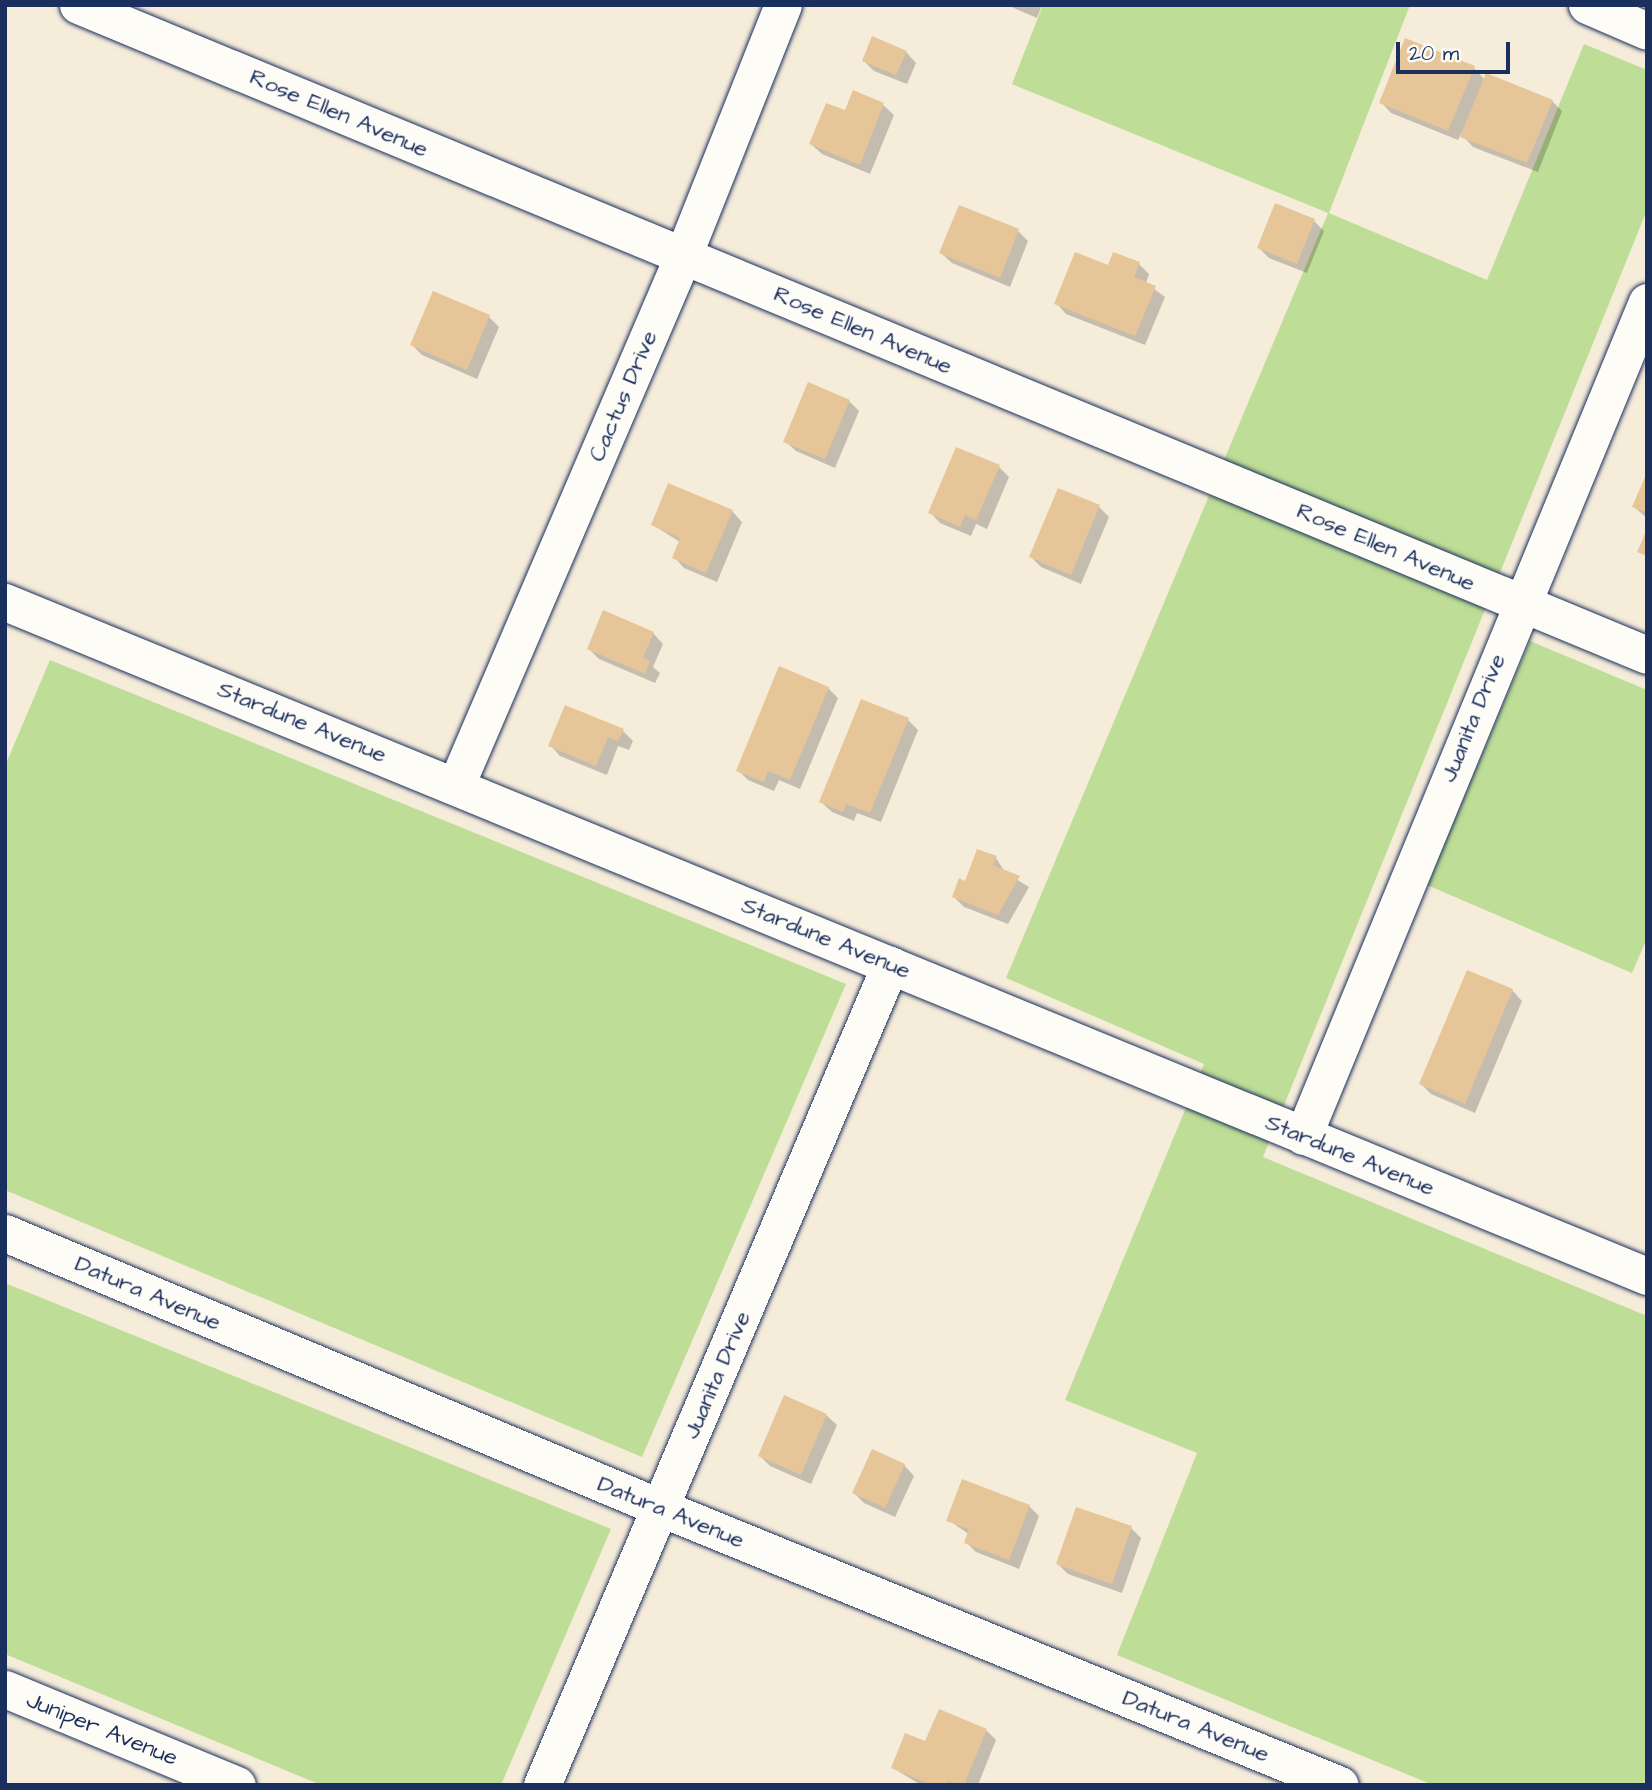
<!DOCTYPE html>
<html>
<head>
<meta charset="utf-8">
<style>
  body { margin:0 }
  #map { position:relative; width:1652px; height:1790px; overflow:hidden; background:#f6ecda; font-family:"Architects Daughter",sans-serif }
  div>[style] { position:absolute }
  .green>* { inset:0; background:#bedd96 }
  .shadow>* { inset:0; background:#0003 }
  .building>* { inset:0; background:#e6c698 }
  .roads { filter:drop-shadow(0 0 2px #1b2f5e) drop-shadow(0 0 2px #1b2f5e) }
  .minor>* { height:37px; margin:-18.5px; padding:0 18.5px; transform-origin:18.5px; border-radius:18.5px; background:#fdfcf7 }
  span { translate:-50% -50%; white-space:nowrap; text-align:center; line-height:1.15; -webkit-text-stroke:6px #fdfcf7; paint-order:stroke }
  .street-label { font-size:23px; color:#1b2f5e }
  .frame { position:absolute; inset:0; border:7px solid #1b2f5e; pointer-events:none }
  .scale { position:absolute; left:1396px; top:42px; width:114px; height:32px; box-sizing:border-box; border:4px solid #1b2f5e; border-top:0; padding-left:9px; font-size:21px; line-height:24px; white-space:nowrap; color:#1b2f5e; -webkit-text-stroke:5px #fdfcf7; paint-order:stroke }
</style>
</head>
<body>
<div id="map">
  <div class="green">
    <i style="clip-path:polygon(1043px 5px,1410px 5px,1329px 213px,1487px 280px,1584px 44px,1647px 70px,1647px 210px,1263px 1157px,1647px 1316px,1647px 1785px,1433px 1785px,1117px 1655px,1197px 1453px,1065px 1400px,1204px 1064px,1006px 978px,1328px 213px,1012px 84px)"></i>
    <i style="clip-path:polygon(1530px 641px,1647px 690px,1647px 938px,1632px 973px,1427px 885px)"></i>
    <i style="clip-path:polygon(50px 660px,846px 984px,642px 1457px,5px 1190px,5px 766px)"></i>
    <i style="clip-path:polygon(5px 1283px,611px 1529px,501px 1785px,321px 1785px,5px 1654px)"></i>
  </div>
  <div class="shadow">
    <i style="clip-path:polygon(1007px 5px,1042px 5px,1037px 18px)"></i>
    <i style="clip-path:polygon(906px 52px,916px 63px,907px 84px,874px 71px,864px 61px)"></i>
    <i style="clip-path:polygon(1474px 68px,1485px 80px,1552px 101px,1562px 111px,1538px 172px,1473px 147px,1461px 134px,1458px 140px,1391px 113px,1381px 102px)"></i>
    <i style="clip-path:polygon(854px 93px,883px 105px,894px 115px,870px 174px,822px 154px,811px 144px,846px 113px)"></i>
    <i style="clip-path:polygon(1314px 221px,1324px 231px,1307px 273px,1269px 258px,1259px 248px)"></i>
    <i style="clip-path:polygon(1018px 231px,1028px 241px,1010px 287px,952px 263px,941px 253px)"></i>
    <i style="clip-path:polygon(1139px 264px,1149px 274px,1146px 283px,1165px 297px,1145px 345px,1066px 314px,1056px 303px,1109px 268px)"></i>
    <i style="clip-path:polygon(489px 317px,499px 327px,477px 379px,422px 355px,412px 345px)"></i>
    <i style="clip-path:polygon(849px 401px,859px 411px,835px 468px,796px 451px,785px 441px)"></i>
    <i style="clip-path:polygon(999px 467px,1009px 477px,987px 529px,976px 524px,971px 536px,940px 523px,930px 512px)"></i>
    <i style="clip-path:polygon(1647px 477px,1647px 518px,1634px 507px)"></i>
    <i style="clip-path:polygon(1099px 507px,1109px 517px,1081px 584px,1041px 567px,1031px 557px)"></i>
    <i style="clip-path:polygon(732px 511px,742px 522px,717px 582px,684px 568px,674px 557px,680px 542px,653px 525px)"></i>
    <i style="clip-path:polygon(653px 633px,663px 644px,653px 667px,660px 673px,655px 683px,599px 659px,589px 649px)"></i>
    <i style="clip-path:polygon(828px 688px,838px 698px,800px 789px,779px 780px,774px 791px,748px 780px,738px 770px)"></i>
    <i style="clip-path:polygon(908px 720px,918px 730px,881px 822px,857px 813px,854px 821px,832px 812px,821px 802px)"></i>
    <i style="clip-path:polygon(623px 731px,633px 741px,629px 750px,618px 746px,607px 775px,560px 756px,550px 745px)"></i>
    <i style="clip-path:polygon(996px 858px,1005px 872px,1029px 887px,1008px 924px,964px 907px,954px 897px)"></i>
    <i style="clip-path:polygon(1512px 990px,1522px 1001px,1475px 1113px,1431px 1094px,1421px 1084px)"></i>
    <i style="clip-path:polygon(826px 1415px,837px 1425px,811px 1484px,770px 1466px,760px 1456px)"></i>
    <i style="clip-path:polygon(904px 1465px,914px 1476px,895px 1517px,864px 1503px,854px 1493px)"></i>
    <i style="clip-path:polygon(1029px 1506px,1039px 1516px,1019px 1569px,976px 1552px,966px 1542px,969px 1534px,948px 1520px)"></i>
    <i style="clip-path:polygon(1131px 1528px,1141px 1538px,1122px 1593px,1068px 1574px,1058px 1564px)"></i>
    <i style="clip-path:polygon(986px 1730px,996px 1740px,978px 1785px,921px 1785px,893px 1768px,926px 1743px)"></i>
  </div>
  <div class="building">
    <i style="clip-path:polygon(872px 36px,907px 51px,896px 75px,862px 61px)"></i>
    <i style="clip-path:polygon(1405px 38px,1475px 66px,1448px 131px,1379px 103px)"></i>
    <i style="clip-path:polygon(1486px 73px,1553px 100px,1527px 163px,1460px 137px)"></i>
    <i style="clip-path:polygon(853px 90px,884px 103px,860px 165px,809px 144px,826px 103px,845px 110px)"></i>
    <i style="clip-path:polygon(1275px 203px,1315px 219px,1297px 264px,1257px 248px)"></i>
    <i style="clip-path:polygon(959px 205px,1019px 229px,1000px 278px,939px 253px)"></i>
    <i style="clip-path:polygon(1075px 252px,1108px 265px,1113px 252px,1140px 262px,1134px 277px,1156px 286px,1135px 336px,1054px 304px)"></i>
    <i style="clip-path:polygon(433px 291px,490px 315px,467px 370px,410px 345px)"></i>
    <i style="clip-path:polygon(808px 382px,850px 400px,825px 459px,783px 442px)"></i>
    <i style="clip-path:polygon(956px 447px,1000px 465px,976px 520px,965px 515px,960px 527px,928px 513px)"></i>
    <i style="clip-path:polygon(1647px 472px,1647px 513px,1632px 507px)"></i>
    <i style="clip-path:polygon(668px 483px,733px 510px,706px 573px,672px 558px,680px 538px,651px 525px)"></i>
    <i style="clip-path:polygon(1058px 488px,1100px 505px,1071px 575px,1029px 557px)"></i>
    <i style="clip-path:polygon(1647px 529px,1647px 556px,1637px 552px)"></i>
    <i style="clip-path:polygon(603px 610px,654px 632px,643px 658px,650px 661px,645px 674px,587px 649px)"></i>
    <i style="clip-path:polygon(779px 666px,829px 687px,790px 780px,768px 771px,764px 782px,736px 771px)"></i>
    <i style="clip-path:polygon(861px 699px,909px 718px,870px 813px,846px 804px,843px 812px,819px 802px)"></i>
    <i style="clip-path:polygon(565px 705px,624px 729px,618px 741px,608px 737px,596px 766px,548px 746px)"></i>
    <i style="clip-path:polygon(977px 849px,997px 856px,993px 865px,1020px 876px,998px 915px,952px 897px,959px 878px,965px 881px)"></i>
    <i style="clip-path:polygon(1467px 970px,1513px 989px,1465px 1104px,1419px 1084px)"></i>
    <i style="clip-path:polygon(784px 1395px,827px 1414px,801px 1475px,758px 1456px)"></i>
    <i style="clip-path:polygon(872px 1449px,905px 1464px,885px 1508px,852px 1493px)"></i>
    <i style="clip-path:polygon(962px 1479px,1030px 1505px,1009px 1560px,964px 1543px,969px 1529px,946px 1521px)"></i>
    <i style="clip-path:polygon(1076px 1507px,1132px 1526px,1112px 1584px,1056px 1564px)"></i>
    <i style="clip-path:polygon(939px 1709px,987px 1729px,964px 1785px,948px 1781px,946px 1785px,932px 1785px,891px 1768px,905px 1733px,925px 1741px)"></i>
  </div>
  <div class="roads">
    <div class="minor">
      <i style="left:78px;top:5px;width:1698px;rotate:22.5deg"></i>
      <i style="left:1587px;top:5px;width:65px;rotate:23.4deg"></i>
      <i style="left:5px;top:602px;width:1775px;rotate:22.32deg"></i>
      <i style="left:456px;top:785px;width:576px;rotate:-66.78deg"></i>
      <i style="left:683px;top:256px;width:270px;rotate:-68.3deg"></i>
      <i style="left:1303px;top:1136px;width:902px;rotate:-67.59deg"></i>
      <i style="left:5px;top:1233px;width:711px;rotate:22.74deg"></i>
      <i style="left:661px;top:1508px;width:733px;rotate:22.19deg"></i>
      <i style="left:5px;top:1689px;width:251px;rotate:22.5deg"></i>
      <i style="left:542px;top:1785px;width:891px;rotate:-67deg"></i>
    </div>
  </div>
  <div class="street-label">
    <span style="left:339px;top:113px;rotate:23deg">Rose Ellen Avenue</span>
    <span style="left:863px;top:330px;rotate:23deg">Rose Ellen Avenue</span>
    <span style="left:623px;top:396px;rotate:-67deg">Cactus Drive</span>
    <span style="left:1386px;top:547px;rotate:23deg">Rose Ellen Avenue</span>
    <span style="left:1473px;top:718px;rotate:-68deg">Juanita Drive</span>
    <span style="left:302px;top:722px;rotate:22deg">Stardune Avenue</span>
    <span style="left:826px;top:938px;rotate:22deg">Stardune Avenue</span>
    <span style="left:1350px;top:1155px;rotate:22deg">Stardune Avenue</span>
    <span style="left:148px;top:1293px;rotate:23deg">Datura Avenue</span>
    <span style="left:717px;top:1375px;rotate:-67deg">Juanita Drive</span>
    <span style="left:671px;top:1512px;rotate:22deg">Datura Avenue</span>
    <span style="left:1196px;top:1726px;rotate:22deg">Datura Avenue</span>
    <span style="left:102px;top:1729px;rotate:22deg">Juniper Avenue</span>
  </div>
  <div class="frame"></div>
  <div class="scale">20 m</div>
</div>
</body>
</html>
